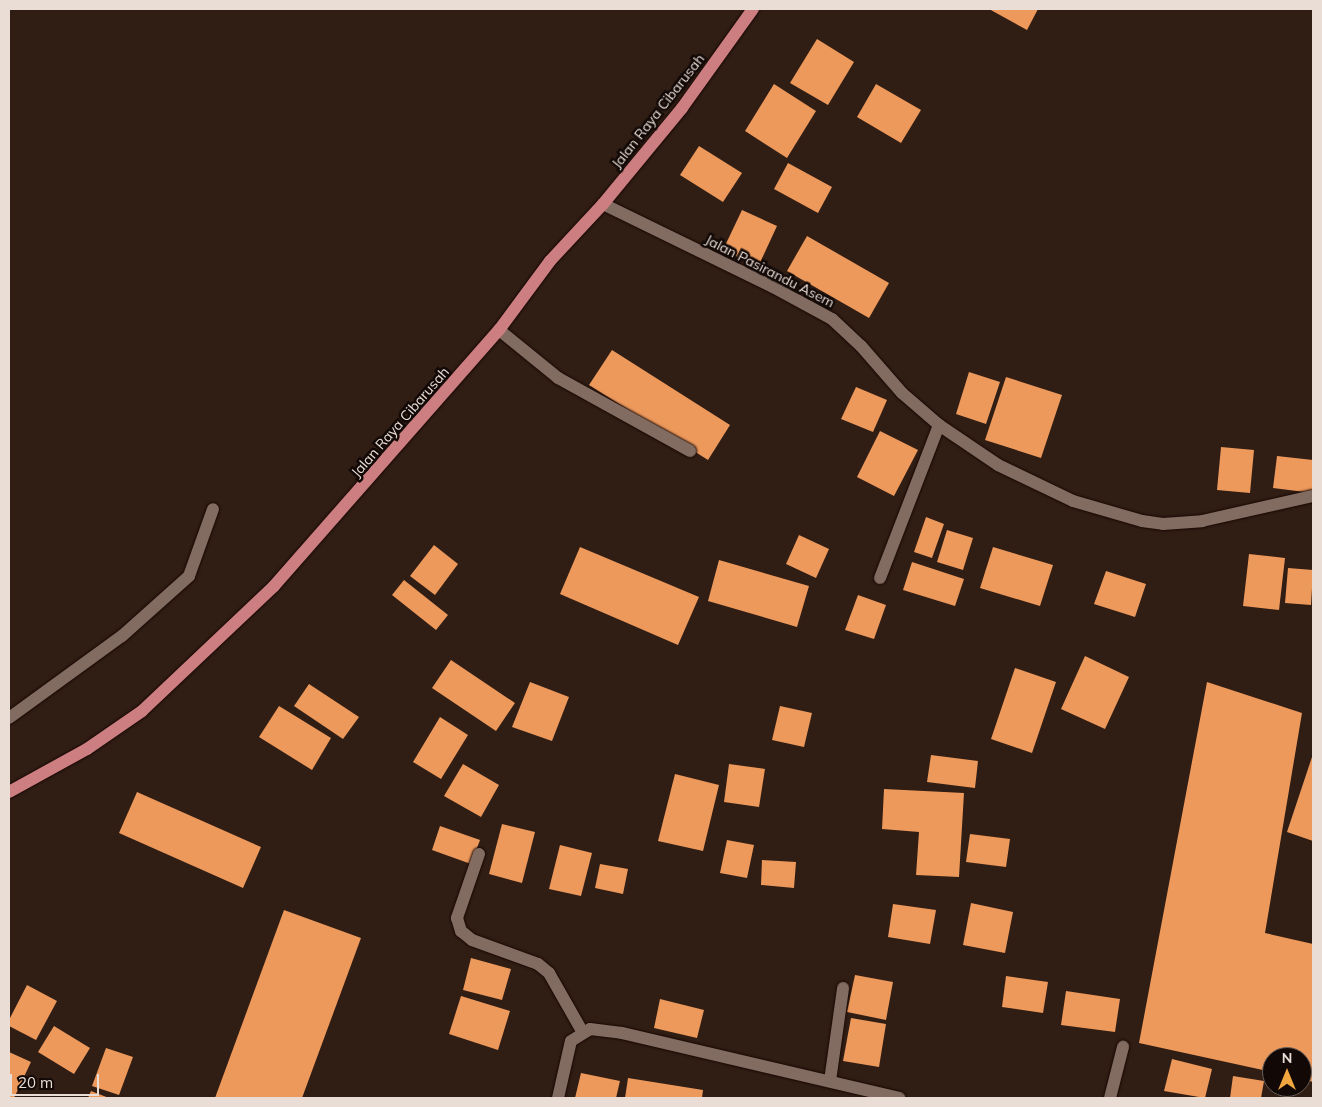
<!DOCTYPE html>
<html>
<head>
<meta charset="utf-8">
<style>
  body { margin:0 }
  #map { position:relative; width:1322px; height:1107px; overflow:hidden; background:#301d14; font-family:Mulish,sans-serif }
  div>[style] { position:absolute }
  .building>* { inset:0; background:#ed995c }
  .roads { filter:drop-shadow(0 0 1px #170702) drop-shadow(0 0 1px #170702) }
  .minor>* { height:12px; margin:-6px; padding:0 6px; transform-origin:6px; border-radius:6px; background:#826b60 }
  .primary>* { height:12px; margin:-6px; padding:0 6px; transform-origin:6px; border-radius:6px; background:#cc7e80 }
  span { translate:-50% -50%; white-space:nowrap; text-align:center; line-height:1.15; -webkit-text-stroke:5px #120906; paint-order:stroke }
  .street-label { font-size:14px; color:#eaddd6 }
  .frame { position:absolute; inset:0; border:10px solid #eaddd6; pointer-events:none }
  .north { position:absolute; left:1262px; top:1047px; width:50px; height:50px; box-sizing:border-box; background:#120906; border:1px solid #685e59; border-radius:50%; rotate:0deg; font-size:14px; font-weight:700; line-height:20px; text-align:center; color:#eaddd6 }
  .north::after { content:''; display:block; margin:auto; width:18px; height:22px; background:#f1a63f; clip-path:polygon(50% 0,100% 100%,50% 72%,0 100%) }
  .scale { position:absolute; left:10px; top:1074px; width:89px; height:22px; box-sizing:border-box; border:2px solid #eaddd6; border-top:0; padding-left:6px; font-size:15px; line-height:18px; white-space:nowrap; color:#eaddd6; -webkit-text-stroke:4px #120906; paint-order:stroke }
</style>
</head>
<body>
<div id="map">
  <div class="building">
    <i style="clip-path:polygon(989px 9px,1038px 9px,1027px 30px)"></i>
    <i style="clip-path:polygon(817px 39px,854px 62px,828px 105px,790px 83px)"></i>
    <i style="clip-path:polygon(774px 84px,816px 111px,787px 158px,745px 131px)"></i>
    <i style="clip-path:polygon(876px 84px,921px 110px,901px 143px,857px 117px)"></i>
    <i style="clip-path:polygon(699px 146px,742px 173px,723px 202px,680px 175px)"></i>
    <i style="clip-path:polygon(788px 163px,832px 187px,818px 213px,774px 189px)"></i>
    <i style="clip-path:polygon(742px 210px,777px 226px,758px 267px,723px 250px)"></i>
    <i style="clip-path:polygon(807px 236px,889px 283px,869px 318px,787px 271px)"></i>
    <i style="clip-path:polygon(612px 350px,730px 425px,708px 460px,589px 385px)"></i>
    <i style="clip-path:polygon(969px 372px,1000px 382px,986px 424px,956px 414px)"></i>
    <i style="clip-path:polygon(1006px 377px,1062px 395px,1041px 458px,985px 440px)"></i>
    <i style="clip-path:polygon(856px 387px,887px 400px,873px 432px,841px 419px)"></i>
    <i style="clip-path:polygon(880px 431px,918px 450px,894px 496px,857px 477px)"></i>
    <i style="clip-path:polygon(1221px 447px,1254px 450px,1250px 493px,1217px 490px)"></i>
    <i style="clip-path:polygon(1277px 456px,1313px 460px,1313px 493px,1273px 488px)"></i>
    <i style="clip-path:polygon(926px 517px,944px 524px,932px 558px,914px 552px)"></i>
    <i style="clip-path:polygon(947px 530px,973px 538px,963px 570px,937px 562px)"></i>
    <i style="clip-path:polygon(799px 535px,829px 549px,816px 578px,786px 564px)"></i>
    <i style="clip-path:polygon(434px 545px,458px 564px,435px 595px,410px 576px)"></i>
    <i style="clip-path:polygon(580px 547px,699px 597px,678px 645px,560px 594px)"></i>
    <i style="clip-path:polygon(993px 547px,1053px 565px,1040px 606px,980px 588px)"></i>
    <i style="clip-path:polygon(1249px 554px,1285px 558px,1279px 610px,1243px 606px)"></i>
    <i style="clip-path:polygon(719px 560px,809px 586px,797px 627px,708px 601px)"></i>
    <i style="clip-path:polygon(912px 562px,964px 579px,955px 606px,903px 590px)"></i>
    <i style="clip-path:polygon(1288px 568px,1313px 570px,1311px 605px,1285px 603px)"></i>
    <i style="clip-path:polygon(1106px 571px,1146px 584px,1135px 617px,1094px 604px)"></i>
    <i style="clip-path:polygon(404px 580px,448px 615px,436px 630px,392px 595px)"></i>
    <i style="clip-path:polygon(858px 595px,886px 605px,874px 639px,845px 630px)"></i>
    <i style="clip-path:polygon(1085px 656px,1129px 677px,1105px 729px,1061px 709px)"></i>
    <i style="clip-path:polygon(451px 660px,515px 703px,496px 731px,432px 688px)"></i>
    <i style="clip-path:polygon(1015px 668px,1056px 682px,1032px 753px,991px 739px)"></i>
    <i style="clip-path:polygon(530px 682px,569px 697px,552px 741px,512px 727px)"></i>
    <i style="clip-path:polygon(1207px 682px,1302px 713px,1265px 933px,1313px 944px,1313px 1082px,1302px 1079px,1302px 1057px,1272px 1057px,1272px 1072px,1139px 1043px)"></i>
    <i style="clip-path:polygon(309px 684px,359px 717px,343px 739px,294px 706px)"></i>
    <i style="clip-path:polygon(279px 706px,331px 738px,312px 770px,259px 737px)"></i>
    <i style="clip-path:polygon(780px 706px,812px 713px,804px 747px,772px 740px)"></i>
    <i style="clip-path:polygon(440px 717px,468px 735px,441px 779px,413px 762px)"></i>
    <i style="clip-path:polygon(1313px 754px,1313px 841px,1287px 832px)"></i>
    <i style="clip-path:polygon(931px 755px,978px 761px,975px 788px,927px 782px)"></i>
    <i style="clip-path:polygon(463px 764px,499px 785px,481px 817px,444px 796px)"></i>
    <i style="clip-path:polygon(729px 764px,765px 769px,759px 807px,724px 802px)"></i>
    <i style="clip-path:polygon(675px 774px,719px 785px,703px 851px,658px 841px)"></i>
    <i style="clip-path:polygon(884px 789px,964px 793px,959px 877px,916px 875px,919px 832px,882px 829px)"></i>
    <i style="clip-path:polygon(137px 792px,261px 847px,243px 888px,119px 833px)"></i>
    <i style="clip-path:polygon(502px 824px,535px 832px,522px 883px,489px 874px)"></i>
    <i style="clip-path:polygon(440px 826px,480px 840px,471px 864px,432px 850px)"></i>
    <i style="clip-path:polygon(970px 834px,1010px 839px,1006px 867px,966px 862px)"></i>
    <i style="clip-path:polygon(727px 840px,754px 845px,747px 878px,720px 873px)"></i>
    <i style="clip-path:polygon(560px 845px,592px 853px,581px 896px,549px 889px)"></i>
    <i style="clip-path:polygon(762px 860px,796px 862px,794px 888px,761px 885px)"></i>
    <i style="clip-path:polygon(600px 864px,628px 869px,623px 894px,595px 888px)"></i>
    <i style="clip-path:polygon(971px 903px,1013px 912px,1005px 953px,963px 945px)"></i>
    <i style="clip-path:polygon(893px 904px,936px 910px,930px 944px,888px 937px)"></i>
    <i style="clip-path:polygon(284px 910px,361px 938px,302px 1098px,215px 1098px)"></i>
    <i style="clip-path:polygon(471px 958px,511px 969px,502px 1000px,463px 990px)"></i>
    <i style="clip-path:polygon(855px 975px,893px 982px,886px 1020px,847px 1012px)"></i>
    <i style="clip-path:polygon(1006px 976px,1048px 982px,1043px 1013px,1002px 1007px)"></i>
    <i style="clip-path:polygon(27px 985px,57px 1001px,36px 1040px,9px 1026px,9px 1020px)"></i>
    <i style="clip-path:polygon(1066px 991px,1120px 999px,1115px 1032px,1061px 1025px)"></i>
    <i style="clip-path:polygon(461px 996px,510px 1011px,498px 1050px,449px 1034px)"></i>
    <i style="clip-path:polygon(660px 999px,704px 1010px,697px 1038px,654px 1028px)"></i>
    <i style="clip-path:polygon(851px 1018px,886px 1024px,879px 1067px,843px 1061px)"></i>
    <i style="clip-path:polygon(54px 1026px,90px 1048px,74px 1074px,38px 1052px)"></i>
    <i style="clip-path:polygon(106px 1048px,133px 1057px,119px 1095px,92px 1086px)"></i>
    <i style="clip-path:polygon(9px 1052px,31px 1062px,14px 1098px,9px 1098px)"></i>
    <i style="clip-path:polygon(1172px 1059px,1212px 1069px,1205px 1098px,1164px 1091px)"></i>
    <i style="clip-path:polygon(581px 1073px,620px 1081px,616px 1098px,575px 1098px)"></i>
    <i style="clip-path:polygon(1233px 1076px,1264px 1081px,1261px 1098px,1230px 1098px)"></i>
    <i style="clip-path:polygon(628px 1078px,703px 1090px,702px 1098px,625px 1098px)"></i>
    <i style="clip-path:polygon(91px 1091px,109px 1098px,88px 1098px)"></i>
  </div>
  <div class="roads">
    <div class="minor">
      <i style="left:603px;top:204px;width:189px;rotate:26deg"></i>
      <i style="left:773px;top:287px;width:67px;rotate:28.5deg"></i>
      <i style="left:832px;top:319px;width:40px;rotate:43deg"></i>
      <i style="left:861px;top:346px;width:62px;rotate:48.9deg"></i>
      <i style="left:902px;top:393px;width:49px;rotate:40.9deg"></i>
      <i style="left:939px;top:425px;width:71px;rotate:34.1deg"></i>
      <i style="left:998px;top:465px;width:83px;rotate:25.6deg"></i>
      <i style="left:1073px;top:501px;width:72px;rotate:16.2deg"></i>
      <i style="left:1142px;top:521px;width:21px;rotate:8deg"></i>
      <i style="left:1163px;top:524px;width:39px;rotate:-4deg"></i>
      <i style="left:1202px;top:521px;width:114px;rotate:-12.7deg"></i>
      <i style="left:499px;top:330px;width:76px;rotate:39.1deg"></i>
      <i style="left:558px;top:378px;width:151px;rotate:28.9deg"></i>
      <i style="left:880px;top:578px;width:164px;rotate:-68.9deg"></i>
      <i style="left:9px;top:718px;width:140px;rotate:-36deg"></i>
      <i style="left:122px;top:636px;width:90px;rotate:-41.8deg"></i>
      <i style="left:189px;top:576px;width:71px;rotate:-70.3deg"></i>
      <i style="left:479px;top:854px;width:68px;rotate:109deg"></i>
      <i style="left:457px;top:918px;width:14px;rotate:73deg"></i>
      <i style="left:461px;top:931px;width:14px;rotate:39deg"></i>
      <i style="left:472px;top:940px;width:70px;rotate:20deg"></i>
      <i style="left:538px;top:964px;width:14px;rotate:39deg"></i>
      <i style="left:549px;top:973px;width:67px;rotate:60.4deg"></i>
      <i style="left:830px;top:1081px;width:94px;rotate:-82deg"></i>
      <i style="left:558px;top:1098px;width:58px;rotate:-77.2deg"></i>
      <i style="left:571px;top:1041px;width:22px;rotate:-32deg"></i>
      <i style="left:590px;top:1029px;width:32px;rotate:7deg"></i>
      <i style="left:622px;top:1033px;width:285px;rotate:13.2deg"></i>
      <i style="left:1110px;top:1098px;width:53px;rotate:-75.7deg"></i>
    </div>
    <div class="primary">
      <i style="left:9px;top:792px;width:89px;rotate:-28.9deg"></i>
      <i style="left:87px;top:749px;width:67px;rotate:-34.6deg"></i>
      <i style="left:142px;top:711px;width:182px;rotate:-43.4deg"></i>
      <i style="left:274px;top:586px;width:341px;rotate:-48.7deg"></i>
      <i style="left:499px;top:330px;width:86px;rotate:-53.5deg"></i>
      <i style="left:550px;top:261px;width:78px;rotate:-47.1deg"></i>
      <i style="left:603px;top:204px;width:124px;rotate:-50.5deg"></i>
      <i style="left:682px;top:108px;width:122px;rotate:-54.4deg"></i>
    </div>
  </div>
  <div class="street-label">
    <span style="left:658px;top:111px;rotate:-52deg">Jalan Raya Cibarusah</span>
    <span style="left:770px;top:271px;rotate:27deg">Jalan Pasirandu Asem</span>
    <span style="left:400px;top:422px;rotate:-49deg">Jalan Raya Cibarusah</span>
  </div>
  <div class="frame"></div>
  <div class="north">N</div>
  <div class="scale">20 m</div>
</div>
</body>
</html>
